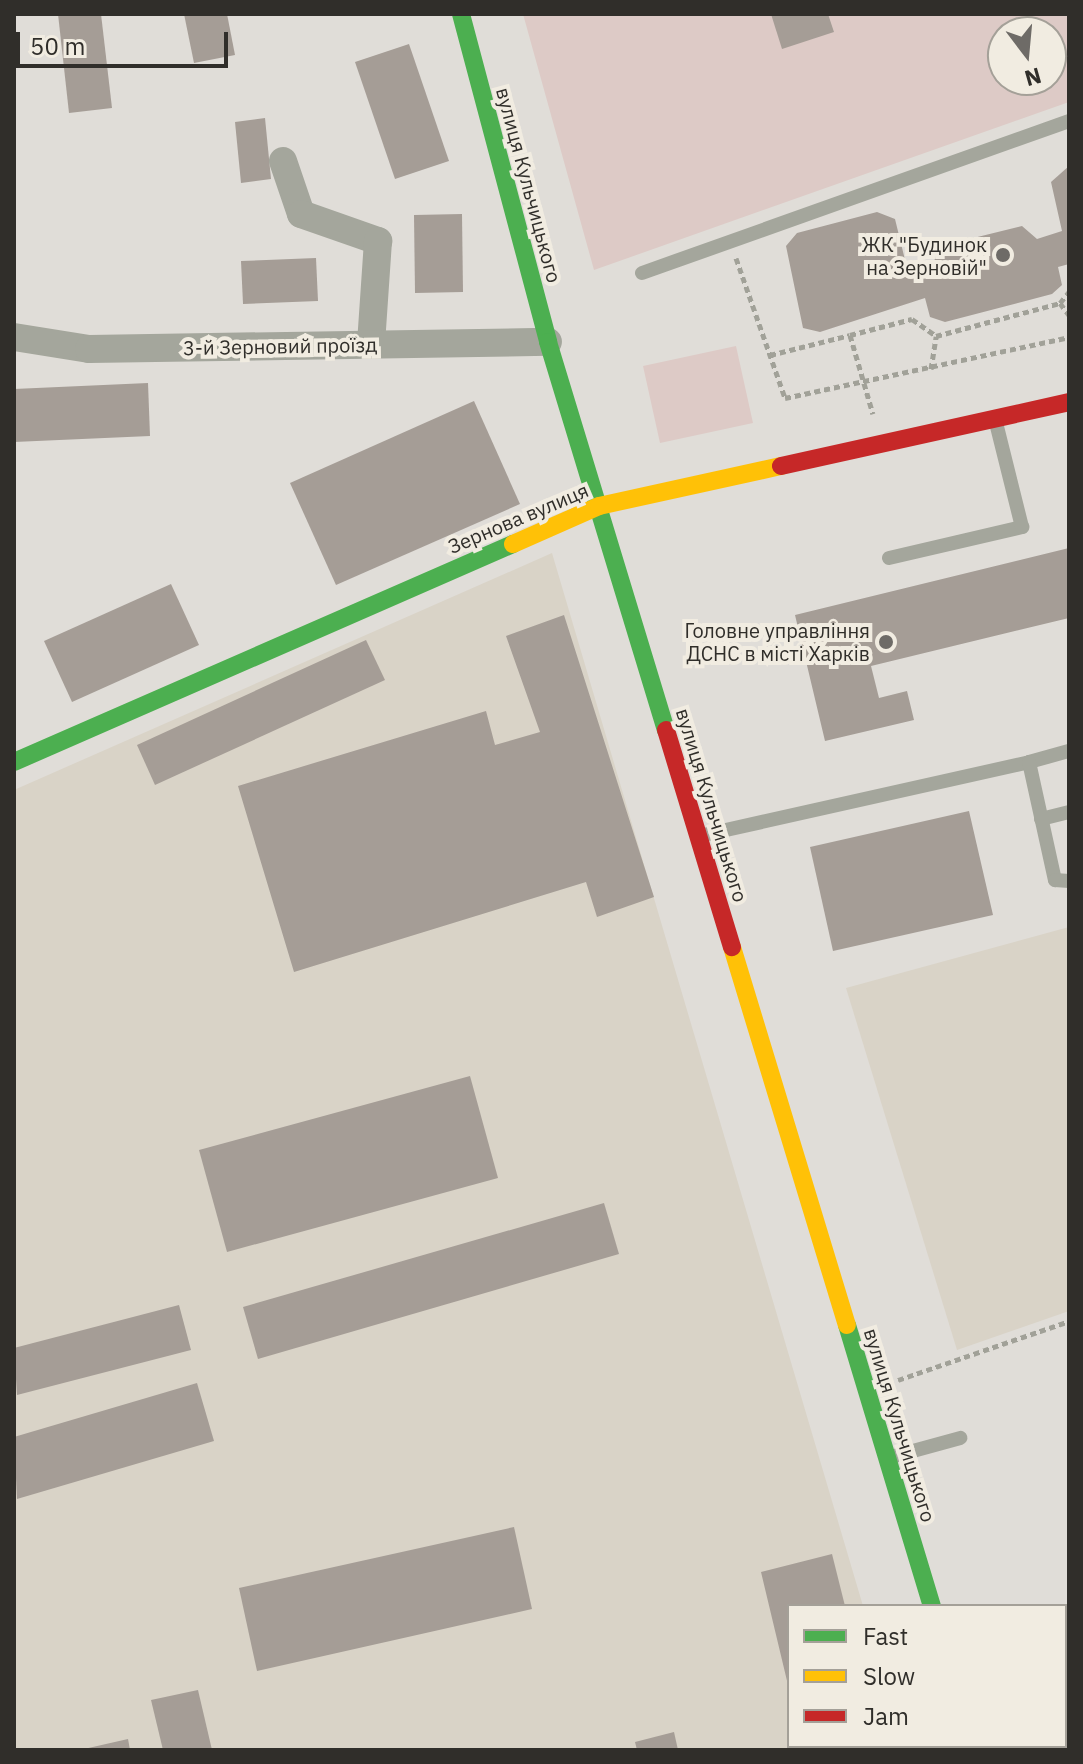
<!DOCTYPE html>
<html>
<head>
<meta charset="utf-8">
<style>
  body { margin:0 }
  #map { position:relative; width:1083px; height:1764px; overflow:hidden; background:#e0ddd8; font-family:"IBM Plex Sans",sans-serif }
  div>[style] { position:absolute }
  .built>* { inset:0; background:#d9d3c7 }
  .green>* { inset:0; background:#ddcac6 }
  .building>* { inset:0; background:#a59d96 }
  .path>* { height:5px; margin-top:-2.5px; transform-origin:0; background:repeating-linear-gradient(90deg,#a1a198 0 6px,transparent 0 10px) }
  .lane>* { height:14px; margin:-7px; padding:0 7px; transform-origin:7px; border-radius:7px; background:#a4a69c }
  .street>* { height:28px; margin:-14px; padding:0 14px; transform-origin:14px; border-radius:14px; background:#a4a69c }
  .fast>* { height:18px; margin:-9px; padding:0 9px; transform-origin:9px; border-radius:9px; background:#4caf50 }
  .slow>* { height:18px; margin:-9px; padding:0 9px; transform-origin:9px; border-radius:9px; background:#ffc107 }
  .jam>* { height:18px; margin:-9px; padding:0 9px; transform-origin:9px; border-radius:9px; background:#c62828 }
  .dots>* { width:22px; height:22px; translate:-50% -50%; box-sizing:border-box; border:4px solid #f1ece1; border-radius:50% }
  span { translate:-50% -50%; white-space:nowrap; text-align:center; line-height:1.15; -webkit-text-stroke:8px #f1ece1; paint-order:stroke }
  .street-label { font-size:20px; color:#302e2a }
  .poi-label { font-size:20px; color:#302e2a }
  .right { translate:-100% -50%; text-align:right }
  .frame { position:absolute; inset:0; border:16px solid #302e2a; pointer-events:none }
  .legend { position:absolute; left:787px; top:1604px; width:280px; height:144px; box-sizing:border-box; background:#f1ece1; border:2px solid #a4a098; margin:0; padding:10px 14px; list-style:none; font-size:24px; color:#302e2a }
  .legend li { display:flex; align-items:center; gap:16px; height:40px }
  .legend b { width:40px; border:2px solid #a4a098 }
  .north { position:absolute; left:987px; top:16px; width:80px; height:80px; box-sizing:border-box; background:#f1ece1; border:2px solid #a4a098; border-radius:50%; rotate:164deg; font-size:22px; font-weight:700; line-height:32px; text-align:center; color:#302e2a }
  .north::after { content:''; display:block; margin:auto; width:28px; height:36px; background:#6e6b67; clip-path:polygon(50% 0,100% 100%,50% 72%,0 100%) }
  .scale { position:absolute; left:16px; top:32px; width:212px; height:36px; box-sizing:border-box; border:4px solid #302e2a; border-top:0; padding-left:10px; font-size:24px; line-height:28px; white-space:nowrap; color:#302e2a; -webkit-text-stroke:6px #f1ece1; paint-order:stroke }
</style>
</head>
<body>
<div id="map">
  <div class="built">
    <i style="clip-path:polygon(552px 553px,863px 1606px,789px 1606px,789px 1746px,906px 1750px,14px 1750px,14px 790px)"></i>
    <i style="clip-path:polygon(1069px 927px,1069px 1311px,957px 1350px,846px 988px)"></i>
  </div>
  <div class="green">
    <i style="clip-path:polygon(evenodd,523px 14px,1069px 14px,1069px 102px,594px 270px,523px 14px,1003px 32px,1051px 32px,1051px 80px,1003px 80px,1003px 32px)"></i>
    <i style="clip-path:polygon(736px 346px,753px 423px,660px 443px,643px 366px)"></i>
  </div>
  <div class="building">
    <i style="clip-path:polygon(58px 14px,101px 14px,112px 108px,69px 113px)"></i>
    <i style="clip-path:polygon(184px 14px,227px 14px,235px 55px,194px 63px)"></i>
    <i style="clip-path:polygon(771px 14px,828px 14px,834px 32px,782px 49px)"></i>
    <i style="clip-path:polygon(409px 44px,449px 161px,395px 179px,355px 62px)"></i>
    <i style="clip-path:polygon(265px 118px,271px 179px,241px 183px,235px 122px)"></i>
    <i style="clip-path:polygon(1069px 166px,1069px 264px,1058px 267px,1062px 285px,1052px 294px,945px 322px,930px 317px,925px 298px,820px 332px,803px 328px,786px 246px,797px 233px,877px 212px,895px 219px,907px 268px,933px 263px,941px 246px,1022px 226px,1037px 239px,1062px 231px,1051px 182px)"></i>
    <i style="clip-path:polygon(462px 214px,463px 292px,415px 293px,414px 215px)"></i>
    <i style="clip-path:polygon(316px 258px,318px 301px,243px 304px,241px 261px)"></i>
    <i style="clip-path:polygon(148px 383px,150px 436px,14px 442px,14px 389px)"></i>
    <i style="clip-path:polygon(474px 401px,520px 504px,336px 585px,290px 483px)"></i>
    <i style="clip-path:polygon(1069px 548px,1069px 618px,871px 666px,879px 698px,907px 691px,914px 720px,825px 741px,795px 615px)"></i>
    <i style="clip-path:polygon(171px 584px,199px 645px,72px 702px,44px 641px)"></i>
    <i style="clip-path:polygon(564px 615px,654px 897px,597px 917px,586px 882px,294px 972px,238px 786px,486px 711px,495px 745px,540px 732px,506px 636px)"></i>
    <i style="clip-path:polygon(366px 640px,385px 680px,155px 785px,137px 745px)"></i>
    <i style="clip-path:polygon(969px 811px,993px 915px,833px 951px,810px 847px)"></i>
    <i style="clip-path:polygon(470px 1076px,498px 1178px,227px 1252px,199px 1150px)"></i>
    <i style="clip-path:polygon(604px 1203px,619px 1254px,258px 1359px,243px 1307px)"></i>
    <i style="clip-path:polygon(179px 1305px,191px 1350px,17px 1395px,14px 1348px)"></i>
    <i style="clip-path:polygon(197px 1383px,214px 1441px,17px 1499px,14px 1437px)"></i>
    <i style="clip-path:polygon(514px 1527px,532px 1609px,257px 1671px,239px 1588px)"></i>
    <i style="clip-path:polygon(832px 1554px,845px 1606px,789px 1606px,788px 1685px,761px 1572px)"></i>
    <i style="clip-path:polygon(198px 1690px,212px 1750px,163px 1750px,151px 1700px)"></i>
    <i style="clip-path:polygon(674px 1732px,678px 1750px,637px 1750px,635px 1742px)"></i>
    <i style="clip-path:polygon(128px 1739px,130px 1750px,84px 1750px,84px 1749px)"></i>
  </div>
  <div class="path">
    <i style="left:736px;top:258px;width:148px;rotate:70.7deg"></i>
    <i style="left:785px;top:398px;width:290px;rotate:-12.1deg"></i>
    <i style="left:1060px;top:303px;width:15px;rotate:53deg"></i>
    <i style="left:850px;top:335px;width:64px;rotate:-14.5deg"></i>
    <i style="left:912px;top:319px;width:29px;rotate:35deg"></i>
    <i style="left:936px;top:336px;width:128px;rotate:-14.9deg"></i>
    <i style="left:1060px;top:303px;width:14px;rotate:-51deg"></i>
    <i style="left:770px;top:355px;width:82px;rotate:-14deg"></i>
    <i style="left:850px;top:335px;width:82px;rotate:73.8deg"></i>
    <i style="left:931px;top:369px;width:33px;rotate:-81deg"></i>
    <i style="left:898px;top:1380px;width:181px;rotate:-19deg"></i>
  </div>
  <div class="lane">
    <i style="left:642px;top:273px;width:453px;rotate:-19.6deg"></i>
    <i style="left:889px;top:558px;width:137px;rotate:-13.1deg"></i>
    <i style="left:1022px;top:527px;width:111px;rotate:-104deg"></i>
    <i style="left:1029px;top:762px;width:41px;rotate:-15.4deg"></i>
    <i style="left:1041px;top:819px;width:29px;rotate:-14deg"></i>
    <i style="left:699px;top:836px;width:338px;rotate:-12.6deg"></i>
    <i style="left:1029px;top:762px;width:121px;rotate:77.6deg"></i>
    <i style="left:1055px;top:880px;width:14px;rotate:4deg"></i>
    <i style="left:891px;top:1457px;width:72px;rotate:-15.4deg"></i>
  </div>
  <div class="street">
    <i style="left:283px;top:161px;width:56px;rotate:71.2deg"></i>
    <i style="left:301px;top:214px;width:82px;rotate:19.3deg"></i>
    <i style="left:378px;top:241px;width:103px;rotate:93.9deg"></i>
    <i style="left:14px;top:337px;width:76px;rotate:9.1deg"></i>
    <i style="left:89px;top:349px;width:459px;rotate:-0.9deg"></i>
  </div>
  <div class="fast">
    <i style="left:461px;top:14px;width:339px;rotate:75.1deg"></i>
    <i style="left:548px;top:342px;width:406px;rotate:73.1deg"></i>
    <i style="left:14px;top:762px;width:545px;rotate:-23.6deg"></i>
    <i style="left:847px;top:1325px;width:294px;rotate:73.2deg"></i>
    <i style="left:974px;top:1746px;width:4px;rotate:76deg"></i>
  </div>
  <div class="slow">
    <i style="left:513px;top:544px;width:94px;rotate:-23.8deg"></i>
    <i style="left:599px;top:506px;width:186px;rotate:-12.4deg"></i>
    <i style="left:732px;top:947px;width:395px;rotate:73.1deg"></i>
  </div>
  <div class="jam">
    <i style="left:781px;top:466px;width:295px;rotate:-12.5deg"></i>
    <i style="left:666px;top:730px;width:227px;rotate:73.1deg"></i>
  </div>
  <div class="dots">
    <i style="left:1003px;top:255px;background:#6e6b67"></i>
    <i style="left:886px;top:642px;background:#6e6b67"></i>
  </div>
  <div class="street-label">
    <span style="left:529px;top:185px;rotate:75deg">вулиця Кульчицького</span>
    <span style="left:280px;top:346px;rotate:-1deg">3-й Зерновий проїзд</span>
    <span style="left:518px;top:518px;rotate:-23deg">Зернова вулиця</span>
    <span style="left:712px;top:805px;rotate:73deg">вулиця Кульчицького</span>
    <span style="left:900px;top:1425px;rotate:73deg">вулиця Кульчицького</span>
  </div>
  <div class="poi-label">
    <span class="right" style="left:987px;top:256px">ЖК "Будинок<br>на Зерновій"</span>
    <span class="right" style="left:870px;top:642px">Головне управління<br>ДСНС в місті Харків</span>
  </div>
  <div class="frame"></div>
  <ul class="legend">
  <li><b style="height:10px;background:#4caf50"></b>Fast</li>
  <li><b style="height:10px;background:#ffc107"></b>Slow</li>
  <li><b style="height:10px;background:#c62828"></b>Jam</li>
  </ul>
  <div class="north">N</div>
  <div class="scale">50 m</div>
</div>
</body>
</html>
